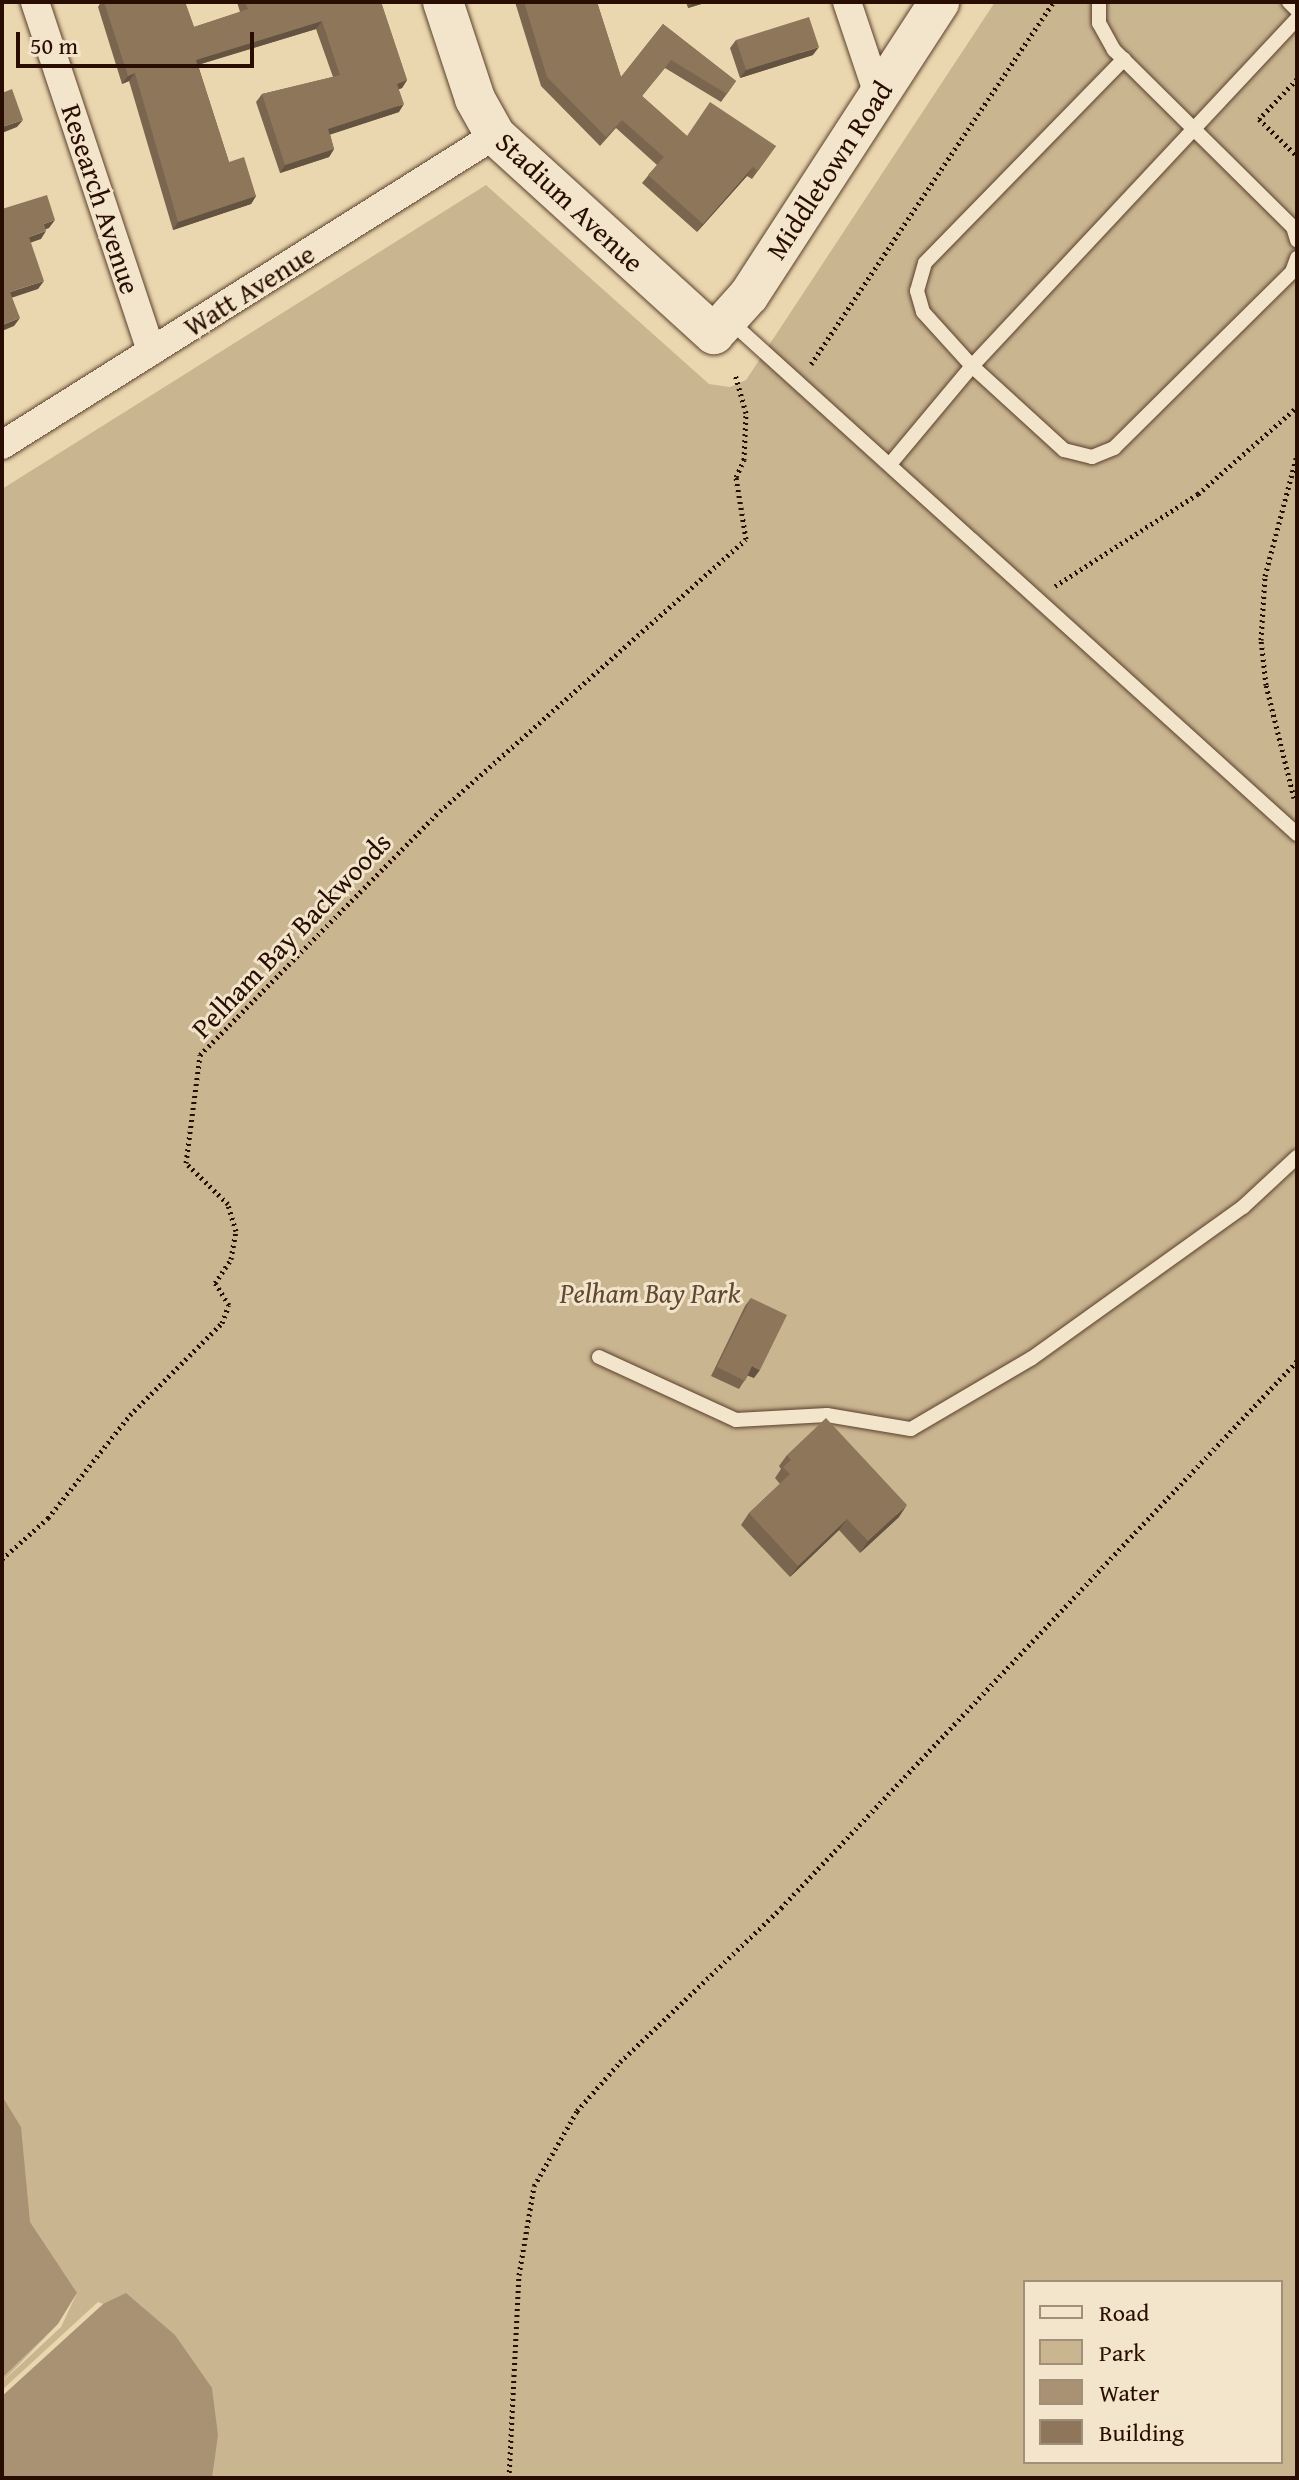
<!DOCTYPE html>
<html>
<head>
<meta charset="utf-8">
<style>
  body { margin:0 }
  #map { position:relative; width:1299px; height:2480px; overflow:hidden; background:#ebd7af; font-family:"Gentium Book Plus",serif }
  div>[style] { position:absolute }
  .green>* { inset:0; background:#cab591 }
  .water>* { inset:0; background:#a99274 }
  .pier>* { inset:0; background:#ebd7af }
  .path>* { height:5px; margin-top:-2.5px; transform-origin:0; background:repeating-linear-gradient(90deg,#2a0d01 0 2px,transparent 0 6px) }
  .roads { filter:drop-shadow(0 0 2px #5a402c) drop-shadow(0 0 2px #5a402c) }
  .lane>* { height:14px; margin:-7px; padding:0 7px; transform-origin:7px; border-radius:7px; background:#f2e5cb }
  .street>* { height:28px; margin:-14px; padding:0 14px; transform-origin:14px; border-radius:14px; background:#f2e5cb }
  .secondary>* { height:40px; margin:-20px; padding:0 20px; transform-origin:20px; border-radius:20px; background:#f2e5cb }
  .wall>* { inset:0; background:#7a654e }
  .shaded-wall>* { inset:0; background:#635340 }
  .building>* { inset:0; background:#8e765b }
  span { translate:-50% -50%; white-space:nowrap; text-align:center; line-height:1.15; -webkit-text-stroke:6px #f2e5cb; paint-order:stroke }
  .street-label { font-size:28px; color:#2a0d01 }
  .park-label { font-size:28px; color:#624833; font-style:italic }
  .frame { position:absolute; inset:0; border:4px solid #2a0d01; pointer-events:none }
  .legend { position:absolute; left:1023px; top:2280px; width:260px; height:184px; box-sizing:border-box; background:#f2e5cb; border:2px solid #a28f7a; margin:0; padding:10px 14px; list-style:none; font-size:24px; color:#2a0d01 }
  .legend li { display:flex; align-items:center; gap:16px; height:40px }
  .legend b { width:40px; border:2px solid #a28f7a }
  .scale { position:absolute; left:16px; top:32px; width:238px; height:36px; box-sizing:border-box; border:4px solid #2a0d01; border-top:0; padding-left:10px; font-size:24px; line-height:28px; white-space:nowrap; color:#2a0d01; -webkit-text-stroke:6px #f2e5cb; paint-order:stroke }
</style>
</head>
<body>
<div id="map">
  <div class="green">
    <i style="clip-path:polygon(evenodd,995px 2px,1297px 2px,1297px 2478px,88px 2478px,6px 2393px,2px 2396px,2px 489px,486px 185px,709px 384px,730px 387px,746px 380px,995px 2px,1025px 2282px,1281px 2282px,1281px 2462px,1025px 2462px,1025px 2282px)"></i>
  </div>
  <div class="water">
    <i style="clip-path:polygon(2px 2096px,21px 2127px,30px 2222px,77px 2293px,58px 2324px,2px 2378px)"></i>
    <i style="clip-path:polygon(126px 2293px,175px 2335px,212px 2388px,218px 2435px,212px 2478px,2px 2478px,2px 2396px,103px 2304px)"></i>
  </div>
  <div class="pier">
    <i style="clip-path:polygon(77px 2293px,61px 2327px,2px 2382px,58px 2324px)"></i>
    <i style="clip-path:polygon(98px 2302px,103px 2304px,2px 2396px,2px 2390px)"></i>
  </div>
  <div class="path">
    <i style="left:1297px;top:79px;width:55px;rotate:133.5deg"></i>
    <i style="left:1259px;top:119px;width:53px;rotate:44.2deg"></i>
    <i style="left:811px;top:364px;width:435px;rotate:-56.2deg"></i>
    <i style="left:1055px;top:586px;width:170px;rotate:-32.8deg"></i>
    <i style="left:1198px;top:494px;width:132px;rotate:-41.3deg"></i>
    <i style="left:1294px;top:798px;width:116px;rotate:-103.9deg"></i>
    <i style="left:1266px;top:685px;width:45px;rotate:-96.3deg"></i>
    <i style="left:1261px;top:640px;width:64px;rotate:-86.4deg"></i>
    <i style="left:1265px;top:576px;width:125px;rotate:-75.2deg"></i>
    <i style="left:2px;top:1559px;width:62px;rotate:-41.7deg"></i>
    <i style="left:48px;top:1518px;width:132px;rotate:-51.5deg"></i>
    <i style="left:130px;top:1415px;width:130px;rotate:-45deg"></i>
    <i style="left:222px;top:1323px;width:19px;rotate:-69deg"></i>
    <i style="left:229px;top:1305px;width:26px;rotate:-122deg"></i>
    <i style="left:215px;top:1283px;width:29px;rotate:-56deg"></i>
    <i style="left:231px;top:1259px;width:28px;rotate:-80deg"></i>
    <i style="left:236px;top:1231px;width:28px;rotate:-107deg"></i>
    <i style="left:228px;top:1204px;width:59px;rotate:-135.7deg"></i>
    <i style="left:186px;top:1163px;width:109px;rotate:-82.6deg"></i>
    <i style="left:200px;top:1055px;width:342px;rotate:-45.5deg"></i>
    <i style="left:440px;top:811px;width:409px;rotate:-41.6deg"></i>
    <i style="left:746px;top:539px;width:63px;rotate:-99.2deg"></i>
    <i style="left:736px;top:477px;width:19px;rotate:-65deg"></i>
    <i style="left:744px;top:460px;width:47px;rotate:-87.6deg"></i>
    <i style="left:746px;top:413px;width:41px;rotate:-105.8deg"></i>
    <i style="left:509px;top:2478px;width:203px;rotate:-87.2deg"></i>
    <i style="left:519px;top:2275px;width:90px;rotate:-80.4deg"></i>
    <i style="left:534px;top:2186px;width:86px;rotate:-60.2deg"></i>
    <i style="left:577px;top:2111px;width:65px;rotate:-48.7deg"></i>
    <i style="left:620px;top:2062px;width:223px;rotate:-43.7deg"></i>
    <i style="left:781px;top:1908px;width:752px;rotate:-46.67deg"></i>
  </div>
  <div class="roads">
    <div class="lane">
      <i style="left:1099px;top:2px;width:21px;rotate:90deg"></i>
      <i style="left:1099px;top:23px;width:31px;rotate:61deg"></i>
      <i style="left:1114px;top:50px;width:252px;rotate:44.7deg"></i>
      <i style="left:1293px;top:227px;width:14px;rotate:73deg"></i>
      <i style="left:1289px;top:2px;width:11px;rotate:45deg"></i>
      <i style="left:1124px;top:59px;width:285px;rotate:134.3deg"></i>
      <i style="left:925px;top:263px;width:29px;rotate:106deg"></i>
      <i style="left:917px;top:291px;width:22px;rotate:74deg"></i>
      <i style="left:923px;top:312px;width:73px;rotate:47.8deg"></i>
      <i style="left:972px;top:366px;width:125px;rotate:42.4deg"></i>
      <i style="left:1064px;top:450px;width:29px;rotate:14deg"></i>
      <i style="left:1092px;top:457px;width:24px;rotate:-22deg"></i>
      <i style="left:1114px;top:448px;width:250px;rotate:-44.7deg"></i>
      <i style="left:1292px;top:272px;width:15px;rotate:-70deg"></i>
      <i style="left:730px;top:321px;width:765px;rotate:42.14deg"></i>
      <i style="left:891px;top:463px;width:126px;rotate:-50.1deg"></i>
      <i style="left:972px;top:366px;width:475px;rotate:-46.9deg"></i>
      <i style="left:599px;top:1357px;width:151px;rotate:24.7deg"></i>
      <i style="left:736px;top:1420px;width:91px;rotate:-3.1deg"></i>
      <i style="left:827px;top:1415px;width:85px;rotate:9.5deg"></i>
      <i style="left:911px;top:1429px;width:140px;rotate:-30.4deg"></i>
      <i style="left:1032px;top:1358px;width:259px;rotate:-35.6deg"></i>
      <i style="left:1243px;top:1207px;width:74px;rotate:-42.8deg"></i>
    </div>
    <div class="street">
      <i style="left:35px;top:2px;width:368px;rotate:71.6deg"></i>
      <i style="left:847px;top:2px;width:97px;rotate:71.4deg"></i>
      <i style="left:2px;top:445px;width:582px;rotate:-32.16deg"></i>
    </div>
    <div class="secondary">
      <i style="left:443px;top:2px;width:102px;rotate:71.7deg"></i>
      <i style="left:475px;top:99px;width:41px;rotate:60.9deg"></i>
      <i style="left:495px;top:135px;width:296px;rotate:42.3deg"></i>
      <i style="left:714px;top:334px;width:52px;rotate:-48.1deg"></i>
      <i style="left:749px;top:295px;width:349px;rotate:-57deg"></i>
    </div>
  </div>
  <div class="wall">
    <i style="clip-path:polygon(101px 2px,185px 2px,194px 27px,240px 12px,237px 2px,381px 2px,407px 80px,402px 88px,399px 89px,399px 112px,330px 134px,334px 149px,329px 157px,280px 173px,256px 102px,262px 94px,333px 77px,316px 29px,198px 65px,229px 162px,256px 196px,251px 204px,173px 230px,129px 81px,122px 84px,98px 7px)"></i>
    <i style="clip-path:polygon(515px 2px,597px 2px,621px 77px,663px 24px,736px 81px,721px 102px,665px 68px,642px 96px,687px 136px,776px 146px,752px 179px,747px 176px,697px 232px,642px 183px,657px 165px,616px 128px,600px 146px,541px 86px)"></i>
    <i style="clip-path:polygon(686px 2px,708px 2px,688px 8px)"></i>
    <i style="clip-path:polygon(736px 40px,813px 55px,740px 78px,730px 48px)"></i>
    <i style="clip-path:polygon(751px 1298px,754px 1378px,748px 1375px,739px 1389px,711px 1376px,745px 1306px)"></i>
    <i style="clip-path:polygon(787px 1455px,899px 1517px,860px 1553px,839px 1530px,790px 1577px,741px 1525px,749px 1513px,780px 1484px,775px 1478px,781px 1469px,779px 1466px)"></i>
  </div>
  <div class="shaded-wall">
    <i style="clip-path:polygon(693px 2px,708px 2px,688px 8px)"></i>
    <i style="clip-path:polygon(322px 21px,316px 29px,190px 67px,196px 60px)"></i>
    <i style="clip-path:polygon(819px 47px,813px 55px,740px 78px,746px 70px)"></i>
    <i style="clip-path:polygon(135px 73px,129px 81px,122px 84px,128px 76px)"></i>
    <i style="clip-path:polygon(407px 80px,402px 88px,392px 92px,397px 84px)"></i>
    <i style="clip-path:polygon(404px 104px,399px 112px,323px 137px,328px 129px)"></i>
    <i style="clip-path:polygon(23px 120px,17px 127px,2px 133px,2px 127px)"></i>
    <i style="clip-path:polygon(334px 149px,329px 157px,280px 173px,285px 165px)"></i>
    <i style="clip-path:polygon(753px 167px,747px 176px,697px 232px,703px 224px)"></i>
    <i style="clip-path:polygon(256px 196px,251px 204px,173px 230px,178px 222px)"></i>
    <i style="clip-path:polygon(55px 220px,49px 228px,39px 232px,44px 224px)"></i>
    <i style="clip-path:polygon(46px 231px,41px 239px,24px 245px,29px 237px)"></i>
    <i style="clip-path:polygon(44px 281px,38px 289px,5px 300px,10px 292px)"></i>
    <i style="clip-path:polygon(20px 318px,14px 326px,2px 331px,2px 325px)"></i>
    <i style="clip-path:polygon(752px 1366px,760px 1370px,754px 1378px,746px 1375px)"></i>
    <i style="clip-path:polygon(907px 1505px,899px 1517px,860px 1553px,868px 1541px)"></i>
    <i style="clip-path:polygon(847px 1519px,839px 1530px,790px 1577px,798px 1566px)"></i>
  </div>
  <div class="building">
    <i style="clip-path:polygon(104px 2px,185px 2px,194px 27px,248px 9px,245px 2px,381px 2px,407px 80px,397px 84px,404px 104px,328px 129px,334px 149px,285px 165px,262px 94px,340px 75px,322px 21px,196px 60px,229px 162px,244px 157px,256px 196px,178px 222px,135px 73px,128px 76px)"></i>
    <i style="clip-path:polygon(524px 2px,597px 2px,621px 77px,663px 24px,736px 81px,727px 94px,671px 60px,642px 96px,687px 136px,710px 102px,776px 146px,758px 171px,753px 167px,703px 224px,648px 175px,664px 157px,622px 120px,606px 137px,547px 77px)"></i>
    <i style="clip-path:polygon(809px 17px,819px 47px,746px 70px,736px 40px)"></i>
    <i style="clip-path:polygon(12px 89px,23px 120px,2px 127px,2px 93px)"></i>
    <i style="clip-path:polygon(47px 195px,55px 220px,44px 224px,46px 231px,29px 237px,44px 281px,10px 292px,20px 318px,2px 325px,2px 209px)"></i>
    <i style="clip-path:polygon(751px 1298px,787px 1315px,760px 1370px,752px 1366px,745px 1381px,717px 1367px)"></i>
    <i style="clip-path:polygon(826px 1418px,907px 1505px,868px 1541px,847px 1519px,798px 1566px,749px 1513px,790px 1474px,783px 1467px,791px 1460px,787px 1455px)"></i>
  </div>
  <div class="street-label">
    <span style="left:829px;top:170px;rotate:-57deg">Middletown Road</span>
    <span style="left:101px;top:199px;rotate:72deg">Research Avenue</span>
    <span style="left:570px;top:202px;rotate:43deg">Stadium Avenue</span>
    <span style="left:249px;top:290px;rotate:-32deg">Watt Avenue</span>
    <span style="left:291px;top:935px;rotate:-46deg">Pelham Bay Backwoods</span>
  </div>
  <div class="park-label">
    <span style="left:650px;top:1293px">Pelham Bay Park</span>
  </div>
  <div class="frame"></div>
  <ul class="legend">
  <li><b style="height:10px;background:#f2e5cb"></b>Road</li>
  <li><b style="height:22px;background:#cab591"></b>Park</li>
  <li><b style="height:22px;background:#a99274"></b>Water</li>
  <li><b style="height:22px;background:#8e765b"></b>Building</li>
  </ul>
  <div class="scale">50 m</div>
</div>
</body>
</html>
